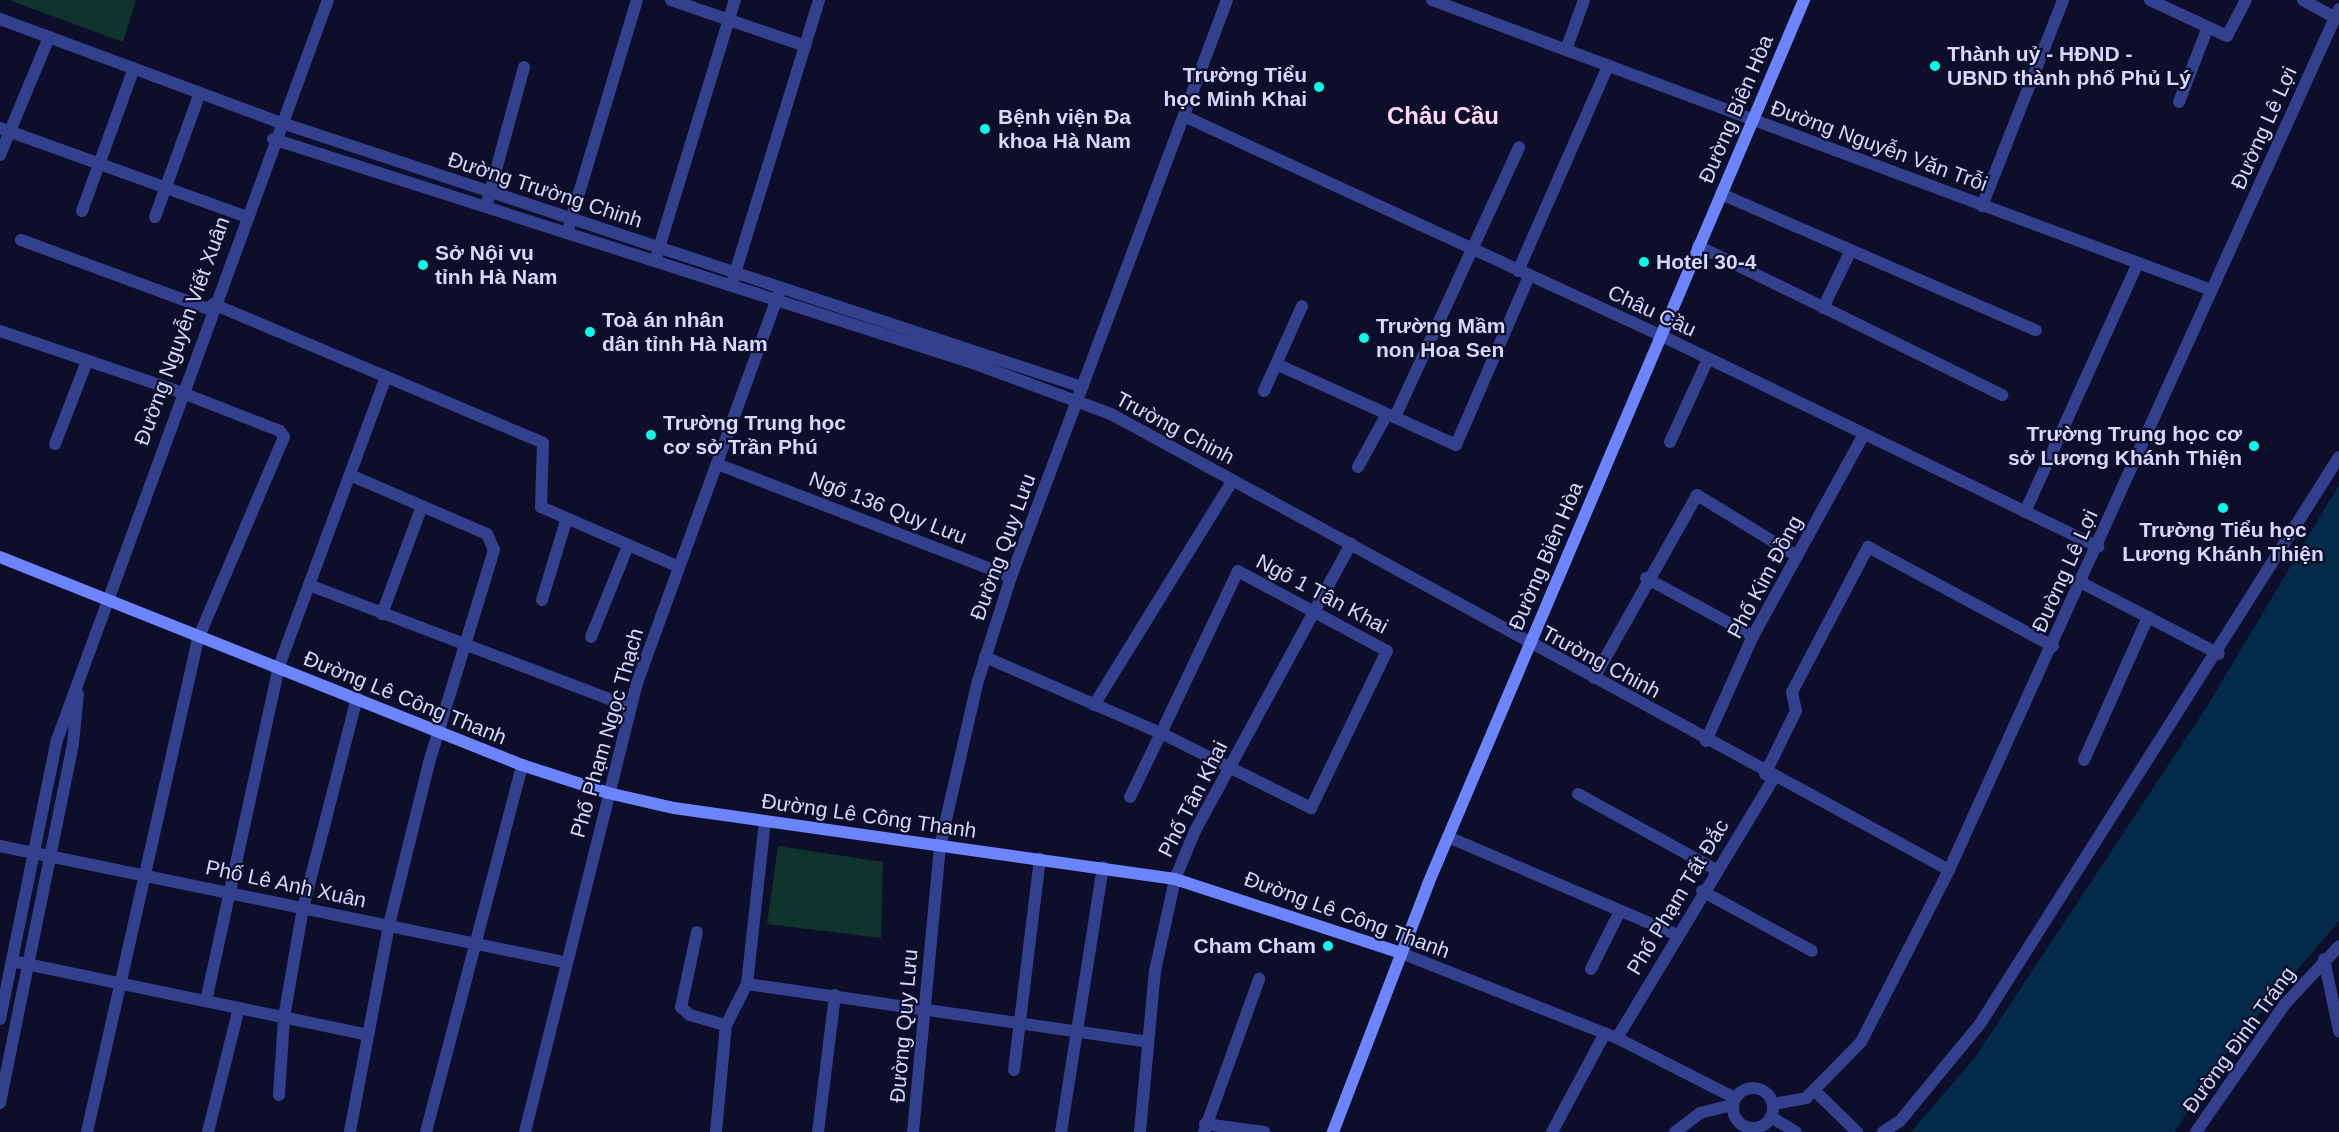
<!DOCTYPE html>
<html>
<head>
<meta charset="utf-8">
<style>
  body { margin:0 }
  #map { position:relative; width:2339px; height:1132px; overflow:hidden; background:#0d0e29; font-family:Helvetica,sans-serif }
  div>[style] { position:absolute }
  .green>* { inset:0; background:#0f342c }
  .water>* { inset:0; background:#052b4b }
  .minor>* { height:12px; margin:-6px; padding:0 6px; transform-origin:6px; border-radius:6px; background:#33408d }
  .tertiary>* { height:12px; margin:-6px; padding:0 6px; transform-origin:6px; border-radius:6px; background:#33408d }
  .tertiary>.ring { margin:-6px; padding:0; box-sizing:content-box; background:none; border:12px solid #33408d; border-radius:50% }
  .secondary>* { height:12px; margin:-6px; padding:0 6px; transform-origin:6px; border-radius:6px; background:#6d84ff }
  .dots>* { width:16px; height:16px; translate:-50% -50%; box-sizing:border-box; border:3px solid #0d0e29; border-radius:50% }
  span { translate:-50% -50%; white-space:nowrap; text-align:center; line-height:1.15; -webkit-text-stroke:4.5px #0d0e29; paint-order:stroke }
  .poi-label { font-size:21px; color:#d6d8ff; font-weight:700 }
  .left { translate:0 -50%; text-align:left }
  .right { translate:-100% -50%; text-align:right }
  .street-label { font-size:21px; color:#d6d8ff }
  .quarter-label { font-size:24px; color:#ffd8f8; font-weight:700 }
</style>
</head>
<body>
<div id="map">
  <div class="green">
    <i style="clip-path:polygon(9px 0,136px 0,123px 42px)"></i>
    <i style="clip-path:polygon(778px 846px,883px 862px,881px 938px,767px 924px)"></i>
  </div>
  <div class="water">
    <i style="clip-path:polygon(2339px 485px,2339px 921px,2216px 1065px,2175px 1132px,1911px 1132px,1976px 1056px,2206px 708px)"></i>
  </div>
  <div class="minor">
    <i style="left:671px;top:0;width:142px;rotate:18.9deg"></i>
    <i style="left:2150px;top:0;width:85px;rotate:25.1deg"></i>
    <i style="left:2227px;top:36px;width:41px;rotate:-62.2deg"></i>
    <i style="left:2303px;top:0;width:35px;rotate:29deg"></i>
    <i style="left:1566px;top:50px;width:53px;rotate:-70.2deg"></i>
    <i style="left:2179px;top:102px;width:80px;rotate:-68.9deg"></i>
    <i style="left:1186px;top:117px;width:522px;rotate:24.7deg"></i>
    <i style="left:1660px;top:335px;width:487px;rotate:25.8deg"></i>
    <i style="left:0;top:128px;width:260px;rotate:19.8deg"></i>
    <i style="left:0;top:155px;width:128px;rotate:-67.4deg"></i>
    <i style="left:1721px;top:194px;width:343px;rotate:23.4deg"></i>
    <i style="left:1982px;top:206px;width:221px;rotate:-68.5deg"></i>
    <i style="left:486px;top:207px;width:145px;rotate:-74.8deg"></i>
    <i style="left:82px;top:211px;width:152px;rotate:-70deg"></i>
    <i style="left:155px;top:217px;width:132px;rotate:-70.1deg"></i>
    <i style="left:567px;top:233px;width:243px;rotate:-73.3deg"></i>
    <i style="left:21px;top:240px;width:202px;rotate:20.2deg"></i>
    <i style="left:1698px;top:246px;width:339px;rotate:26.1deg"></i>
    <i style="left:655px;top:261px;width:273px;rotate:-73deg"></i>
    <i style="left:1518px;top:271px;width:224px;rotate:-66.3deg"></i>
    <i style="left:732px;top:283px;width:296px;rotate:-72.9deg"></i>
    <i style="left:213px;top:304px;width:358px;rotate:22.8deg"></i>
    <i style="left:543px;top:443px;width:64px;rotate:91.8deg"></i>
    <i style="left:541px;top:507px;width:150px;rotate:23.5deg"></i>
    <i style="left:1823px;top:308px;width:64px;rotate:-64.2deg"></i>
    <i style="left:0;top:331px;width:190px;rotate:18.7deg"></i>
    <i style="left:180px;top:392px;width:107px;rotate:21.3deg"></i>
    <i style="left:280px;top:431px;width:7px;rotate:56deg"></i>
    <i style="left:284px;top:437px;width:220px;rotate:113.1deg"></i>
    <i style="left:198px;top:639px;width:505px;rotate:102.69deg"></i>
    <i style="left:1276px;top:364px;width:197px;rotate:24.2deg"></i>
    <i style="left:1456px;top:445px;width:184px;rotate:-66.6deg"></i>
    <i style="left:1264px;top:391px;width:93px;rotate:-65.9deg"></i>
    <i style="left:1395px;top:417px;width:297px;rotate:-65.3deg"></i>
    <i style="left:1670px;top:442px;width:91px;rotate:-65.4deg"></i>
    <i style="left:55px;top:444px;width:89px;rotate:-68.9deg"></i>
    <i style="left:717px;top:464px;width:315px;rotate:21deg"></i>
    <i style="left:1358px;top:467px;width:60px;rotate:-61.3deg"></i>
    <i style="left:350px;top:475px;width:149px;rotate:23.3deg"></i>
    <i style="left:487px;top:534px;width:17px;rotate:66deg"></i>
    <i style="left:494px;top:550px;width:223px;rotate:107deg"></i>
    <i style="left:429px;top:763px;width:167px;rotate:103.9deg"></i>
    <i style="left:389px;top:925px;width:211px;rotate:100.7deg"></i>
    <i style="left:2025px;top:512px;width:273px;rotate:-65.6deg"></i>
    <i style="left:1646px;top:578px;width:122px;rotate:28.5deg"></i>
    <i style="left:2082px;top:583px;width:154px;rotate:27.4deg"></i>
    <i style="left:309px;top:585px;width:344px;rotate:20.8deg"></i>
    <i style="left:542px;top:600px;width:83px;rotate:-73.1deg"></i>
    <i style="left:382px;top:614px;width:115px;rotate:-69.7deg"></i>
    <i style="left:591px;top:637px;width:98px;rotate:-67.9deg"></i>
    <i style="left:985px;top:657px;width:192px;rotate:23.4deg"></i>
    <i style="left:1161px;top:733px;width:168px;rotate:26.6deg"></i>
    <i style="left:1311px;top:808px;width:174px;rotate:-64.2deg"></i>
    <i style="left:1387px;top:651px;width:169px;rotate:-151.8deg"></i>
    <i style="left:1238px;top:571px;width:179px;rotate:115.4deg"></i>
    <i style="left:1161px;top:733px;width:71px;rotate:115.8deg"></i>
    <i style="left:1594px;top:678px;width:210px;rotate:-60.6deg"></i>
    <i style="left:1697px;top:495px;width:117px;rotate:31.4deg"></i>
    <i style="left:1094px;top:705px;width:264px;rotate:-58.3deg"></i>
    <i style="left:1706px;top:741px;width:115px;rotate:-65.9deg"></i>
    <i style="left:1753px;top:636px;width:230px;rotate:-61.2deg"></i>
    <i style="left:2084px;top:760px;width:157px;rotate:-65.9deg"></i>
    <i style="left:1765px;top:774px;width:70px;rotate:-63.8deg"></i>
    <i style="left:1796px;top:711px;width:19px;rotate:-102deg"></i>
    <i style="left:1792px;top:692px;width:164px;rotate:-62.3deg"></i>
    <i style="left:1868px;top:547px;width:210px;rotate:28.2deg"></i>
    <i style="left:1578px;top:794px;width:158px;rotate:28.8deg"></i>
    <i style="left:1448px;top:837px;width:247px;rotate:23.1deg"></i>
    <i style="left:0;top:846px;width:576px;rotate:11.62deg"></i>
    <i style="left:1702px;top:891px;width:125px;rotate:28.6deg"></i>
    <i style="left:697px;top:932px;width:77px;rotate:102deg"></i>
    <i style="left:681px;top:1007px;width:12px;rotate:42deg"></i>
    <i style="left:690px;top:1015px;width:37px;rotate:16deg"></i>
    <i style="left:2324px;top:959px;width:74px;rotate:78.2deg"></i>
    <i style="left:12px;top:961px;width:360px;rotate:11.7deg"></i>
    <i style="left:1591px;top:969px;width:65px;rotate:-63.4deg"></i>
    <i style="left:747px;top:984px;width:405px;rotate:8.2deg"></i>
    <i style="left:206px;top:1001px;width:343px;rotate:-77.7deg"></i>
    <i style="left:279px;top:666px;width:308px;rotate:-69.7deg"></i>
    <i style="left:1617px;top:1038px;width:304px;rotate:-58.9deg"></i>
    <i style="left:1014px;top:1070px;width:213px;rotate:-83deg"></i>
    <i style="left:1815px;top:1091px;width:59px;rotate:44.3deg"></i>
    <i style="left:279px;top:1095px;width:78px;rotate:-86.3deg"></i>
    <i style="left:284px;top:1017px;width:111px;rotate:-80.1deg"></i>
    <i style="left:303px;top:908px;width:217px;rotate:-75.6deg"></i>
    <i style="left:1205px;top:1124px;width:60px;rotate:7.7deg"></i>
    <i style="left:208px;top:1132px;width:128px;rotate:-76deg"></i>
    <i style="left:426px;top:1132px;width:379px;rotate:-75.3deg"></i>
    <i style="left:525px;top:1132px;width:463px;rotate:-76deg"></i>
    <i style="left:637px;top:683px;width:418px;rotate:-70deg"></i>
    <i style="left:716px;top:1132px;width:107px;rotate:-84.7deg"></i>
    <i style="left:726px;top:1025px;width:46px;rotate:-62.9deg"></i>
    <i style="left:747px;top:984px;width:163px;rotate:-83.7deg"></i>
    <i style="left:818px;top:1132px;width:138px;rotate:-82.9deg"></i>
    <i style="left:1061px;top:1132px;width:268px;rotate:-81deg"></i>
    <i style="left:1140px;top:1132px;width:162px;rotate:-84.7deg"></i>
    <i style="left:1155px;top:971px;width:94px;rotate:-77.7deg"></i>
    <i style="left:1175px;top:879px;width:52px;rotate:-67.4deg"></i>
    <i style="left:1195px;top:831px;width:327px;rotate:-61.5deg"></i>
    <i style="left:1204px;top:1132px;width:163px;rotate:-70.2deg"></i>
    <i style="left:1552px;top:1132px;width:112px;rotate:-61.8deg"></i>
    <i style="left:1883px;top:1132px;width:20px;rotate:-33deg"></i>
    <i style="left:1900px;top:1121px;width:126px;rotate:-50.5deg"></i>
    <i style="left:1980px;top:1024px;width:671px;rotate:-57.66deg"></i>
    <i style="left:2196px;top:1132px;width:156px;rotate:-55.2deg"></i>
    <i style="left:2285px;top:1004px;width:79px;rotate:-47deg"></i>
  </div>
  <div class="tertiary">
    <i style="left:1432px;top:0;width:831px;rotate:20.42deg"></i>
    <i style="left:0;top:19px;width:297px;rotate:20.3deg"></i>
    <i style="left:279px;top:122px;width:846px;rotate:18.26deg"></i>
    <i style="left:273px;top:139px;width:735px;rotate:17.74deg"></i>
    <i style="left:973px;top:363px;width:147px;rotate:20.3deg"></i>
    <i style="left:1111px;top:414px;width:954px;rotate:28.55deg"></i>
    <i style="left:1401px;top:953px;width:232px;rotate:21.5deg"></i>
    <i style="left:1617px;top:1038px;width:132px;rotate:27deg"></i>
    <i style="left:0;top:1019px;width:285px;rotate:-78.5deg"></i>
    <i style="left:57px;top:740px;width:788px;rotate:-69.89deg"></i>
    <i class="ring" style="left:1733px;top:1088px;width:28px;height:28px"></i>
    <i style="left:0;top:1103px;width:367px;rotate:-78.5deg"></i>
    <i style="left:73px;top:743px;width:49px;rotate:-84.2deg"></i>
    <i style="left:1773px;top:1104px;width:34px;rotate:-10deg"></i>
    <i style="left:1806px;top:1098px;width:78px;rotate:-45.5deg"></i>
    <i style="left:1861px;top:1042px;width:193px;rotate:-62.9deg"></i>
    <i style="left:1949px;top:870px;width:945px;rotate:-65.63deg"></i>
    <i style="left:1771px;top:1117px;width:29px;rotate:31deg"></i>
    <i style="left:913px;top:1132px;width:287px;rotate:-84.6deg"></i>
    <i style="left:940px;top:846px;width:166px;rotate:-77.1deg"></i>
    <i style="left:977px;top:684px;width:112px;rotate:-72.4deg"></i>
    <i style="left:1011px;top:577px;width:616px;rotate:-69.48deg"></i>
    <i style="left:1675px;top:1132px;width:31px;rotate:-37deg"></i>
    <i style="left:1700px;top:1113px;width:33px;rotate:-14deg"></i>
  </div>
  <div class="secondary">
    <i style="left:0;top:557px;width:562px;rotate:21.73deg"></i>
    <i style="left:522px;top:765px;width:90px;rotate:18deg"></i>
    <i style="left:608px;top:793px;width:68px;rotate:12.8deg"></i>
    <i style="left:674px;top:808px;width:506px;rotate:8.07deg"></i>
    <i style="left:1175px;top:879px;width:238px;rotate:18.1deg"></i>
    <i style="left:1333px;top:1132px;width:266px;rotate:-69deg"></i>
    <i style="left:1428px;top:884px;width:961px;rotate:-66.96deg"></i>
  </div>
  <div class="dots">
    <i style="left:1935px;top:66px;background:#02ffea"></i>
    <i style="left:1319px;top:87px;background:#02ffea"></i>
    <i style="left:985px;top:129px;background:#02ffea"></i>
    <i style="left:1644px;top:262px;background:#02ffea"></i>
    <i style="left:423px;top:265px;background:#02ffea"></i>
    <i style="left:590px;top:332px;background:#02ffea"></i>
    <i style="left:1364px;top:338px;background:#02ffea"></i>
    <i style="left:651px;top:435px;background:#02ffea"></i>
    <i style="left:2254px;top:446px;background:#02ffea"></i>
    <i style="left:2223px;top:508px;background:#02ffea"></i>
    <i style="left:1328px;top:946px;background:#02ffea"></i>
  </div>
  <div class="poi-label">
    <span class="left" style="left:1947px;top:66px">Thành uỷ - HĐND -<br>UBND thành phố Phủ Lý</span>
    <span class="right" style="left:1307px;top:87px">Trường Tiểu<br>học Minh Khai</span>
    <span class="left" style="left:998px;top:129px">Bệnh viện Đa<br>khoa Hà Nam</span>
    <span class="left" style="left:435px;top:265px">Sở Nội vụ<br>tỉnh Hà Nam</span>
    <span class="left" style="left:1656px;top:262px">Hotel 30-4</span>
    <span class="left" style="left:602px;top:332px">Toà án nhân<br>dân tỉnh Hà Nam</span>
    <span class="left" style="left:1376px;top:338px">Trường Mầm<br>non Hoa Sen</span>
    <span class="left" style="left:663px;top:435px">Trường Trung học<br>cơ sở Trần Phú</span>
    <span class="right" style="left:2242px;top:446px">Trường Trung học cơ<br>sở Lương Khánh Thiện</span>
    <span style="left:2223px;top:542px">Trường Tiểu học<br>Lương Khánh Thiện</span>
    <span class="right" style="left:1316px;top:946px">Cham Cham</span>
  </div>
  <div class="street-label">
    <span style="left:1736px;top:109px;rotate:-67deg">Đường Biên Hòa</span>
    <span style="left:2264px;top:128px;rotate:-66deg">Đường Lê Lợi</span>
    <span style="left:1879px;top:146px;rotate:20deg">Đường Nguyễn Văn Trỗi</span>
    <span style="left:545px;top:190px;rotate:18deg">Đường Trường Chinh</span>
    <span style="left:1652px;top:311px;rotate:25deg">Châu Cầu</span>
    <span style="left:182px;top:331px;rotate:-70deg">Đường Nguyễn Viết Xuân</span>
    <span style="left:1175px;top:428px;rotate:28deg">Trường Chinh</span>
    <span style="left:888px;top:508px;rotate:21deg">Ngõ 136 Quy Lưu</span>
    <span style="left:1003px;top:547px;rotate:-70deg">Đường Quy Lưu</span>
    <span style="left:1546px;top:556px;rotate:-67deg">Đường Biên Hòa</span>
    <span style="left:2065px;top:571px;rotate:-66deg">Đường Lê Lợi</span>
    <span style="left:1765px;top:577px;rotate:-62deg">Phố Kim Đồng</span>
    <span style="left:1322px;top:594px;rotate:28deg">Ngõ 1 Tân Khai</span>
    <span style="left:1601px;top:662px;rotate:28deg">Trường Chinh</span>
    <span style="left:405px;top:698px;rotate:22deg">Đường Lê Công Thanh</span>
    <span style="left:607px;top:733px;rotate:-74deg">Phố Phạm Ngọc Thạch</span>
    <span style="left:1193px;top:799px;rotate:-63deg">Phố Tân Khai</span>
    <span style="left:869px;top:816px;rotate:8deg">Đường Lê Công Thanh</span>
    <span style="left:286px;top:884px;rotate:12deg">Phố Lê Anh Xuân</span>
    <span style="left:1678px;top:897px;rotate:-59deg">Phố Phạm Tất Đắc</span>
    <span style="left:1347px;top:915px;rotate:20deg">Đường Lê Công Thanh</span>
    <span style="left:904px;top:1026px;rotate:-85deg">Đường Quy Lưu</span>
    <span style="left:2239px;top:1040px;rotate:-54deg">Đường Đinh Tráng</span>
  </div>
  <div class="quarter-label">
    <span style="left:1443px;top:116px">Châu Cầu</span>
  </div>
</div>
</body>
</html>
